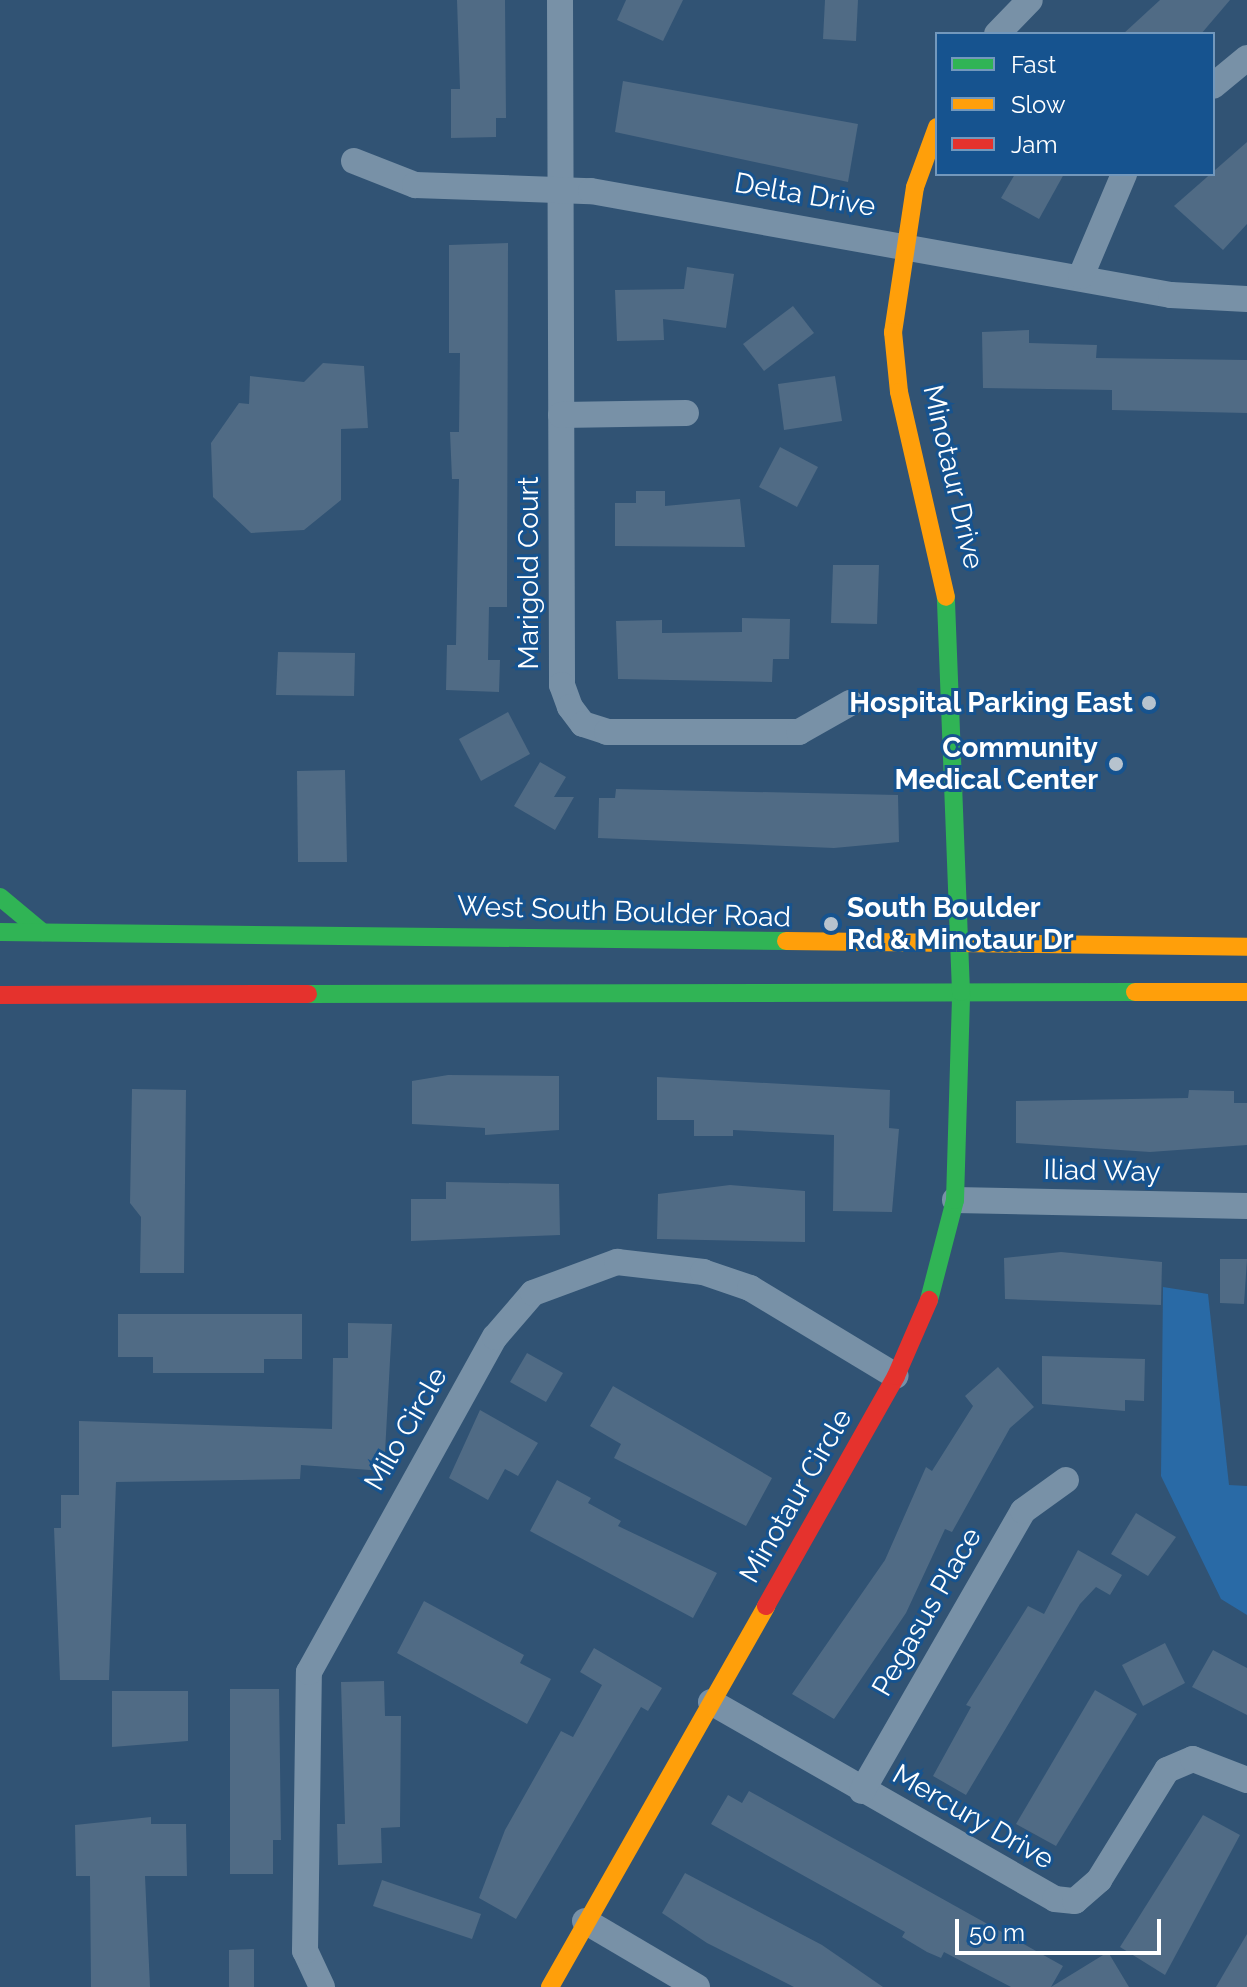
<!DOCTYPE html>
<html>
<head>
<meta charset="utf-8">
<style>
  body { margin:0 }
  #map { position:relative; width:1247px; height:1987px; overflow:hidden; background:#315374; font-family:Raleway,sans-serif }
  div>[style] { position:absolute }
  .green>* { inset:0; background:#296aa6 }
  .building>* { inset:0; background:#506b85 }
  .street>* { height:26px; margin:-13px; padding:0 13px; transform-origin:13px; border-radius:13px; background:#7891a7 }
  .fast>* { height:18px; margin:-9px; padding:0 9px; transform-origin:9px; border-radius:9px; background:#30b455 }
  .slow>* { height:18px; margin:-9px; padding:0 9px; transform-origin:9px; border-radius:9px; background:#ff9f0a }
  .jam>* { height:18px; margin:-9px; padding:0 9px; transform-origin:9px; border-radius:9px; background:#e5322d }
  .dots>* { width:22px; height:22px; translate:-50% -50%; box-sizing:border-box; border:4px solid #16538f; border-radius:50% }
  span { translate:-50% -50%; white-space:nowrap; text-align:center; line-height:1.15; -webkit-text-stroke:6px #16538f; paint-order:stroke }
  .street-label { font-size:28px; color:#fff }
  .poi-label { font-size:28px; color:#fff; font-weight:700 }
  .right { translate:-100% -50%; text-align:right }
  .left { translate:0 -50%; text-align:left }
  .legend { position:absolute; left:935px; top:32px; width:280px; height:144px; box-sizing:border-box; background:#16538f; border:2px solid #7398bc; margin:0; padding:10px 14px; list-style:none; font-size:24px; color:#fff }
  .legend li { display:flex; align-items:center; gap:16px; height:40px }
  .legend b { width:40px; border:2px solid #7398bc }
  .scale { position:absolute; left:955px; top:1919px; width:206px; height:36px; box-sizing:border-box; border:4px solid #fff; border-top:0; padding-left:10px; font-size:24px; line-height:28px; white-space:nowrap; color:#fff; -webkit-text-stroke:6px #16538f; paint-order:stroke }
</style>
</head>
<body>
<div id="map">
  <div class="green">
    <i style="clip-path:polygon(1163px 1287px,1208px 1294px,1229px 1485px,1247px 1486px,1247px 1615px,1221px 1599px,1161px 1476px)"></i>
  </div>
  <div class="building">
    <i style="clip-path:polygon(457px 0,505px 0,506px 118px,496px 118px,496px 137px,451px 138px,451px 89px,460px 89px)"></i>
    <i style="clip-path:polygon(626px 0,683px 0,663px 41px,617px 20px)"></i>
    <i style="clip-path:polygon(825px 0,858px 0,856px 41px,823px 39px)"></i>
    <i style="clip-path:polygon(1160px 0,1230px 0,1201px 34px,1123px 34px)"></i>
    <i style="clip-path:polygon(623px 81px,858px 124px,848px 182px,615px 132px)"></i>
    <i style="clip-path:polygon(1247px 142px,1247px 224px,1223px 250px,1174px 206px)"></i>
    <i style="clip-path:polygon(1015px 174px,1064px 174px,1039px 219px,1001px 198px)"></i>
    <i style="clip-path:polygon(508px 243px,507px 607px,489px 607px,488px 660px,500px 660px,499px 692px,446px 690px,447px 645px,456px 645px,459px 479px,452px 479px,450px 432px,459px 432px,460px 353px,449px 353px,449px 245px)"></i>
    <i style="clip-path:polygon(687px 267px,734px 274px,726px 328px,663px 319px,664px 340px,617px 341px,615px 290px,684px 289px)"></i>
    <i style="clip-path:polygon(793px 306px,814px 333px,764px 371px,743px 344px)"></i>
    <i style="clip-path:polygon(1029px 330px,1029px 343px,1097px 345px,1096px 358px,1247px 360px,1247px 413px,1112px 410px,1112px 390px,983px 388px,982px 332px)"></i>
    <i style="clip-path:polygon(323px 363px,364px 366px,368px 428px,341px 429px,341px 500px,304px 530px,251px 533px,213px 497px,211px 443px,239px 403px,249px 404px,250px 376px,304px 382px)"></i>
    <i style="clip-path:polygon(835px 376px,842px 421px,784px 430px,778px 384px)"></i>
    <i style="clip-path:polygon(780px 447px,818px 467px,797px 507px,759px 487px)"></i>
    <i style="clip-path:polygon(636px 491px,665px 491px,665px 506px,740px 499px,745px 547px,615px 546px,615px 503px,636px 503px)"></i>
    <i style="clip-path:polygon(833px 565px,879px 565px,877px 624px,831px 623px)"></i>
    <i style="clip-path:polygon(742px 618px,790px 619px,789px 659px,773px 659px,772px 682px,618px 679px,616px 621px,662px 620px,662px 633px,742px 632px)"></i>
    <i style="clip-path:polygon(278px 652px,355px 653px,354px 696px,276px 695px)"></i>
    <i style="clip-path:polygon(508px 712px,530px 754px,481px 781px,459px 739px)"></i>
    <i style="clip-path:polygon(540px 762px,566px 777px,554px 797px,574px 797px,555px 830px,514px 806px)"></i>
    <i style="clip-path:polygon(345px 770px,347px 862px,298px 862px,297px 771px)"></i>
    <i style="clip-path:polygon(616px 789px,898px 795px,899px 842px,834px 848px,598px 838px,599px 798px,615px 798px)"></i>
    <i style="clip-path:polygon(448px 1075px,559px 1076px,559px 1130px,485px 1135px,485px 1128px,412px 1124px,412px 1081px)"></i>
    <i style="clip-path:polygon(657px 1077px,890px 1090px,889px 1128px,899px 1129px,892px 1212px,833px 1211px,834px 1135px,733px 1130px,733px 1136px,694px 1136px,694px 1120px,657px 1120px)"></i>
    <i style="clip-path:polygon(132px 1089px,186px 1090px,184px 1273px,140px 1273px,141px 1217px,130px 1203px)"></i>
    <i style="clip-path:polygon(1189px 1090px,1234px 1091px,1234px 1103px,1247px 1103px,1247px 1145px,1150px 1152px,1016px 1143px,1016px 1101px,1188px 1098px)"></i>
    <i style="clip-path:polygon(446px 1182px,559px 1184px,560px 1235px,411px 1241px,411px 1199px,446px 1199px)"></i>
    <i style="clip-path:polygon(730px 1185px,805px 1191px,805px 1242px,657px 1239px,658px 1194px)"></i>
    <i style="clip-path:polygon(1061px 1252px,1162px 1262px,1161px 1305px,1005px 1299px,1004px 1258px)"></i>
    <i style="clip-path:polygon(1220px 1259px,1247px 1259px,1244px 1304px,1220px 1303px)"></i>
    <i style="clip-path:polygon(118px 1314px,302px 1314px,302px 1359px,264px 1359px,264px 1373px,153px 1373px,153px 1357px,118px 1357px)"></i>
    <i style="clip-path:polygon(348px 1323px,392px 1324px,384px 1471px,301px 1465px,300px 1479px,116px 1482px,109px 1680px,60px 1680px,54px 1528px,61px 1528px,61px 1495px,79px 1495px,79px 1421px,332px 1429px,333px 1358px,348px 1358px)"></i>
    <i style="clip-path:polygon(527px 1353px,563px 1373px,546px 1402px,510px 1382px)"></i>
    <i style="clip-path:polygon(1042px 1356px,1145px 1359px,1144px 1401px,1125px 1400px,1125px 1411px,1042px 1404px)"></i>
    <i style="clip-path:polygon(998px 1367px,1034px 1407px,1010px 1428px,952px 1532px,945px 1529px,906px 1613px,834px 1719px,792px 1694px,885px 1560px,926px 1467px,932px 1471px,973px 1406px,965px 1396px)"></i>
    <i style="clip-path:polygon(613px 1386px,772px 1478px,746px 1526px,614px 1458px,621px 1444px,590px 1426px)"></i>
    <i style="clip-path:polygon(480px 1410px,538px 1443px,518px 1476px,505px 1469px,488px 1500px,449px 1478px)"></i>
    <i style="clip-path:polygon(557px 1480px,591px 1498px,588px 1503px,621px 1521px,618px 1526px,717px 1573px,693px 1618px,530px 1531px)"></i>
    <i style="clip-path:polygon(1136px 1513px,1176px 1537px,1148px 1576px,1111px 1554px)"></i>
    <i style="clip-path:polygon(1078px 1550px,1122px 1575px,1110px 1595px,1096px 1587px,1080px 1604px,966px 1795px,933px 1776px,971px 1707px,966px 1705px,1028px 1606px,1044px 1614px)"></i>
    <i style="clip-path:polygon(424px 1601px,524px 1655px,520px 1663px,551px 1679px,527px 1724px,397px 1653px)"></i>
    <i style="clip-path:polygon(1165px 1643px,1185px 1683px,1143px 1706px,1122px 1665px)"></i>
    <i style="clip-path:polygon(594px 1648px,662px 1688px,648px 1711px,641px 1707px,516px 1919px,479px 1898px,505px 1830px,561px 1731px,573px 1737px,602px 1685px,580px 1672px)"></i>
    <i style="clip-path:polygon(1213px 1650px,1247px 1668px,1247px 1715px,1192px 1687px)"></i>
    <i style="clip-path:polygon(384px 1681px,385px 1716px,401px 1716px,400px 1827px,381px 1828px,382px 1863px,338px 1865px,337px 1824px,345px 1824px,341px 1682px)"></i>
    <i style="clip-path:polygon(230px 1689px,279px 1689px,281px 1840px,273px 1840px,273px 1874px,230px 1874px)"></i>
    <i style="clip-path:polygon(1095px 1690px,1137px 1714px,1056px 1846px,1016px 1824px)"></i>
    <i style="clip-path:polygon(112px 1691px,188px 1691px,188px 1741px,112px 1747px)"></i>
    <i style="clip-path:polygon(749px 1791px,1063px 1966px,1051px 1987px,1108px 1952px,1129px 1987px,1011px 1987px,944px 1952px,941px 1958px,927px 1952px,902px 1937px,905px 1932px,711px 1824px,728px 1795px,742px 1803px)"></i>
    <i style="clip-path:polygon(1203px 1815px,1240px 1835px,1165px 1975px,1120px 1947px)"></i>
    <i style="clip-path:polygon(151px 1817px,151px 1824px,186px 1824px,187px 1876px,145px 1876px,150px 1987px,91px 1987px,90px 1876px,76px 1876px,75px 1825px)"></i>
    <i style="clip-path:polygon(685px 1873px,822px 1945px,883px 1987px,794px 1987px,707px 1943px,662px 1913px)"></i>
    <i style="clip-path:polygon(382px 1880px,481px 1914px,472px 1939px,373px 1906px)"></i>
    <i style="clip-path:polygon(1247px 1934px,1247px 1987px,1216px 1987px)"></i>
    <i style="clip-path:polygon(254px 1949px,254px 1987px,229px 1987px,229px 1950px)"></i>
  </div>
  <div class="street">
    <i style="left:560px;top:0;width:685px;rotate:89.83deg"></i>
    <i style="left:562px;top:685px;width:23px;rotate:70deg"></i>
    <i style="left:570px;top:707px;width:21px;rotate:53deg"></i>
    <i style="left:583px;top:724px;width:25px;rotate:18deg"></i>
    <i style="left:607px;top:732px;width:192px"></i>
    <i style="left:799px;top:732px;width:59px;rotate:-29.6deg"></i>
    <i style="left:997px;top:34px;width:47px;rotate:-45.9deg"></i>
    <i style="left:1213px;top:86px;width:44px;rotate:-39.5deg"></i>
    <i style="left:354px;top:161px;width:66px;rotate:21.5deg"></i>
    <i style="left:415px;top:185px;width:176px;rotate:2deg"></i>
    <i style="left:591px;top:191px;width:589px;rotate:10.17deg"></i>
    <i style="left:1171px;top:295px;width:76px;rotate:3deg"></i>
    <i style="left:1081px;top:276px;width:111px;rotate:-67.1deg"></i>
    <i style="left:561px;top:415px;width:125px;rotate:-0.9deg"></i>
    <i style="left:955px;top:1200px;width:292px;rotate:1.2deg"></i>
    <i style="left:711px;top:1702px;width:396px;rotate:29.8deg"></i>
    <i style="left:1055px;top:1899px;width:20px;rotate:6deg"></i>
    <i style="left:1075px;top:1901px;width:32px;rotate:-41deg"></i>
    <i style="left:1099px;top:1880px;width:129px;rotate:-58.3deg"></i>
    <i style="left:1167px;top:1770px;width:28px;rotate:-23deg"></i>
    <i style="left:1193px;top:1759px;width:58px;rotate:21.3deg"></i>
    <i style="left:862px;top:1791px;width:323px;rotate:-60.1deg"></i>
    <i style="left:1023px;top:1511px;width:53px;rotate:-35.8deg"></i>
    <i style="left:585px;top:1921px;width:130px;rotate:30.5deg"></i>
    <i style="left:322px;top:1987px;width:40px;rotate:-115deg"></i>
    <i style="left:305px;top:1951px;width:279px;rotate:-89.2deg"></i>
    <i style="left:309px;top:1672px;width:383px;rotate:-61deg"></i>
    <i style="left:495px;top:1337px;width:58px;rotate:-49.2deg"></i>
    <i style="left:533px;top:1293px;width:90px;rotate:-20.3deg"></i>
    <i style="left:617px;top:1262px;width:87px;rotate:6.6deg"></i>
    <i style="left:703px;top:1272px;width:50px;rotate:18.8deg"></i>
    <i style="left:750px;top:1288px;width:170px;rotate:31.1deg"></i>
  </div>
  <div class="fast">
    <i style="left:0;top:897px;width:55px;rotate:39.8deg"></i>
    <i style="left:0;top:932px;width:786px;rotate:0.66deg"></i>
    <i style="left:308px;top:994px;width:827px;rotate:-0.14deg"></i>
    <i style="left:929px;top:1300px;width:103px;rotate:-75.4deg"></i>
    <i style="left:955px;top:1200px;width:208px;rotate:-88.3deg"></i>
    <i style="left:961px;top:992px;width:395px;rotate:-92.2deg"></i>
  </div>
  <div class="slow">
    <i style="left:937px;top:127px;width:64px;rotate:110.1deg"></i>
    <i style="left:915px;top:187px;width:147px;rotate:98.6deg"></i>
    <i style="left:893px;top:332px;width:60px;rotate:84.3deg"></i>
    <i style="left:899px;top:392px;width:210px;rotate:77.1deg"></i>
    <i style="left:786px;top:941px;width:461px;rotate:0.7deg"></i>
    <i style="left:1135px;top:992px;width:112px"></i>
    <i style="left:550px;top:1987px;width:438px;rotate:-60.4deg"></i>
  </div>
  <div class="jam">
    <i style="left:0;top:995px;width:308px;rotate:-0.2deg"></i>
    <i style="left:766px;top:1606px;width:264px;rotate:-60.5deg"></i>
    <i style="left:896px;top:1376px;width:83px;rotate:-66.5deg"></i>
  </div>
  <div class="dots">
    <i style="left:1149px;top:703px;background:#b7c3ce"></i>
    <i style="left:1116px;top:764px;background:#b7c3ce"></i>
    <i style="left:831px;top:924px;background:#b7c3ce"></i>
  </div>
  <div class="street-label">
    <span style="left:805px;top:195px;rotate:10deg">Delta Drive</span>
    <span style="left:953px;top:477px;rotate:77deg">Minotaur Drive</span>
    <span style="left:529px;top:573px;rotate:-90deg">Marigold Court</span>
    <span style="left:624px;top:912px;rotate:2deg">West South Boulder Road</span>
    <span style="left:1102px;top:1171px;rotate:1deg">Iliad Way</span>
    <span style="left:406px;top:1429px;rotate:-60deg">Milo Circle</span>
    <span style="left:796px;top:1496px;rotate:-60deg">Minotaur Circle</span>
    <span style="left:927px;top:1612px;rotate:-60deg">Pegasus Place</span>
    <span style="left:973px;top:1817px;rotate:30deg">Mercury Drive</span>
  </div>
  <div class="poi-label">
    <span class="right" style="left:1133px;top:703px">Hospital Parking East</span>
    <span class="right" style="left:1098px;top:764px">Community<br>Medical Center</span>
    <span class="left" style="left:847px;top:924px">South Boulder<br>Rd &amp; Minotaur Dr</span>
  </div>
  <ul class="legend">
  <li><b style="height:10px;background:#30b455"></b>Fast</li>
  <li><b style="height:10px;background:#ff9f0a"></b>Slow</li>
  <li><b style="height:10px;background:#e5322d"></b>Jam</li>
  </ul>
  <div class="scale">50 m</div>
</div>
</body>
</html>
